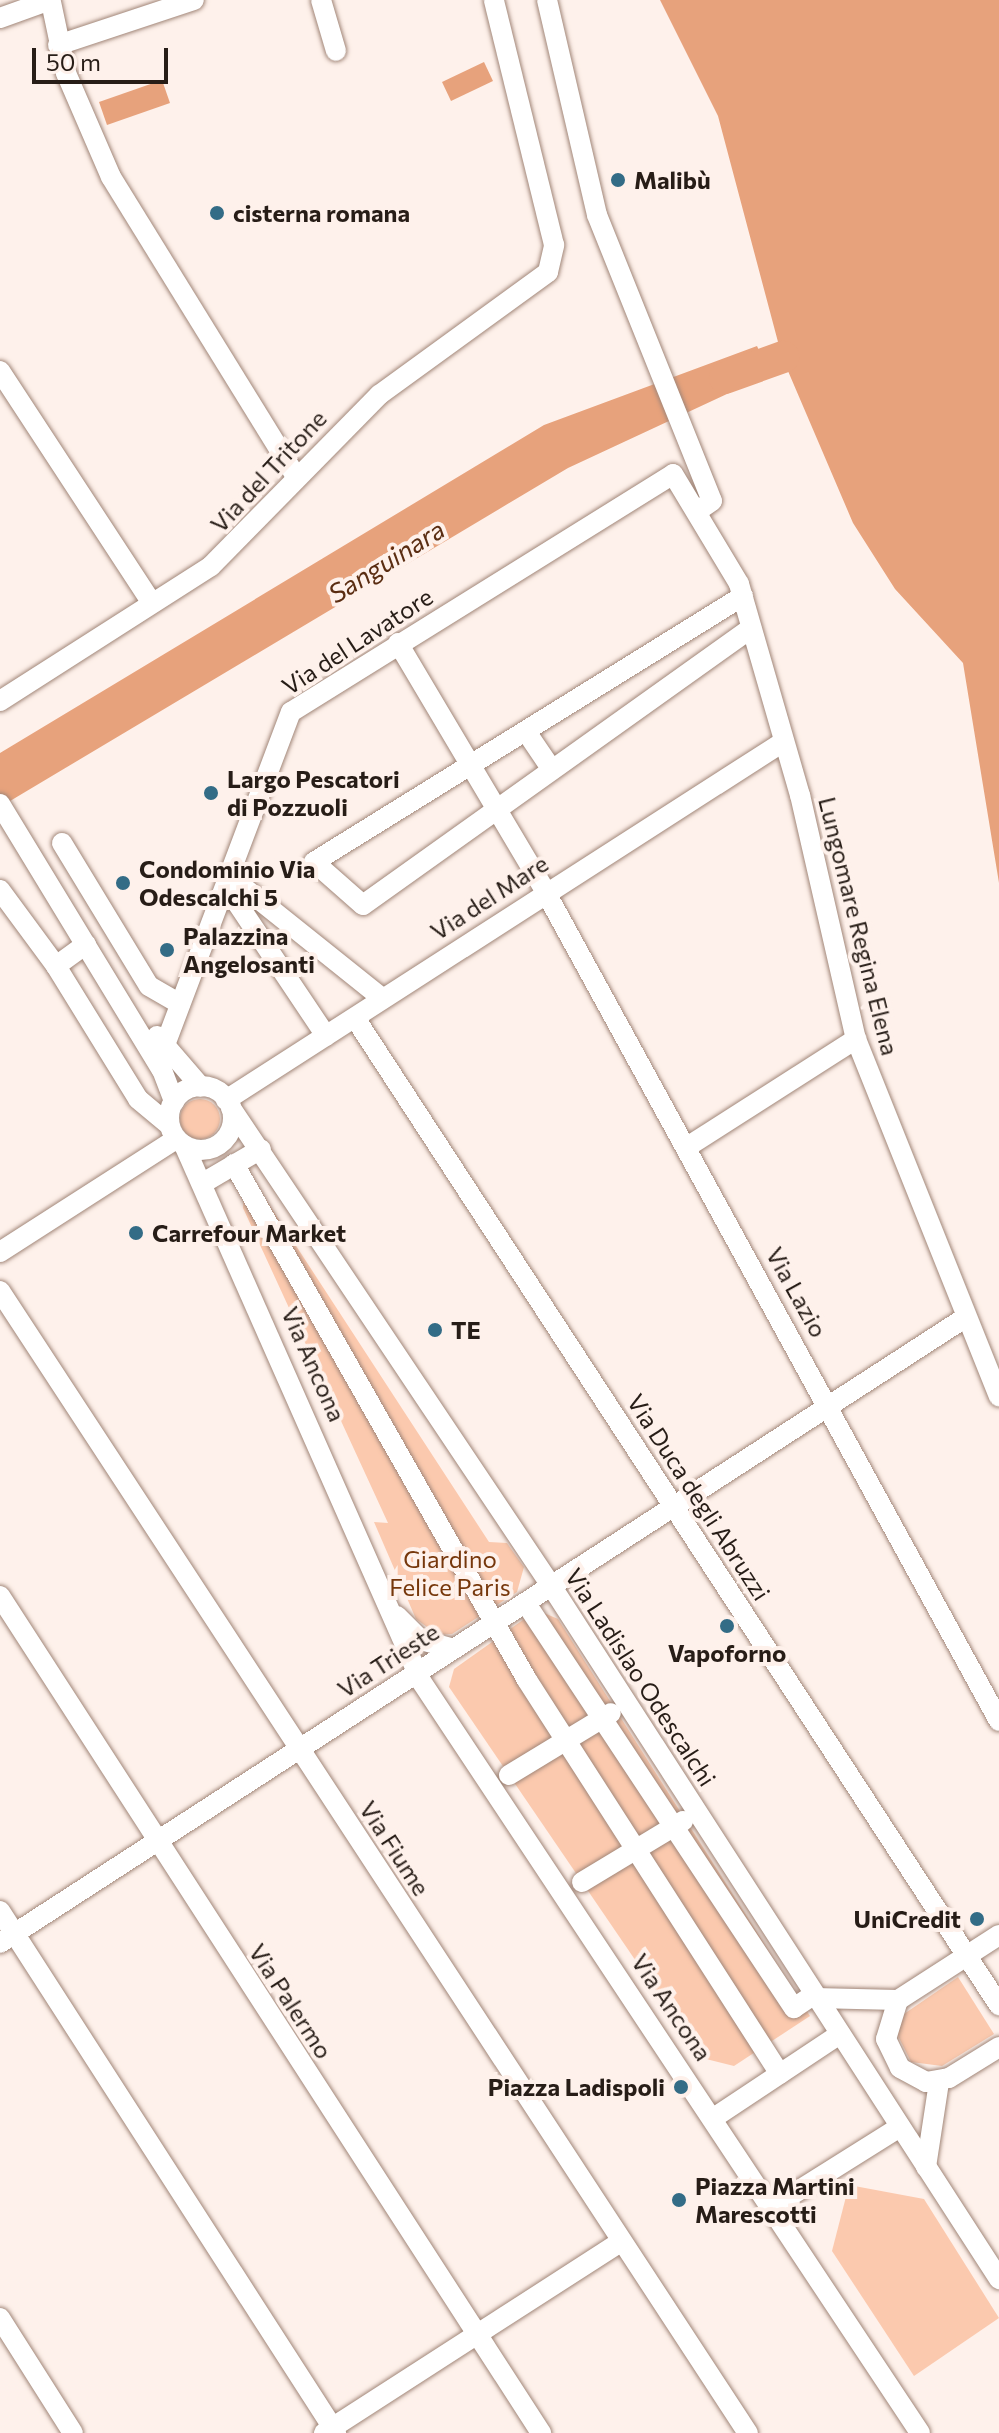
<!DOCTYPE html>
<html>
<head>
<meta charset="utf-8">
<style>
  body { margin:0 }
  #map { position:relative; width:999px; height:2433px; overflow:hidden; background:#fef1eb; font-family:Commissioner,sans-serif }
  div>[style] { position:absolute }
  .green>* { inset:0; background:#fbc9ae }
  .round { border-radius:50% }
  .water>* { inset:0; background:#e7a27c }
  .river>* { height:32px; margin:-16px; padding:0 16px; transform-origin:16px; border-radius:16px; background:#e7a27c }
  .roads { filter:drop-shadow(0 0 2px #a18678) drop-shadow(0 0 2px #a18678) }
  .minor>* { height:20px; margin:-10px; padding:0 10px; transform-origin:10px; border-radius:10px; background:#fff }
  .minor>.ring { margin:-10px; padding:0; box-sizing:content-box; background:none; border:20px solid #fff; border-radius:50% }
  .dots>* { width:22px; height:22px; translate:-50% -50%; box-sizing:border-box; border:4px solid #fef1eb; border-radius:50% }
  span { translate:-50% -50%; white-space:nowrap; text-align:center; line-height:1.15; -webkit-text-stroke:8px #fef1eb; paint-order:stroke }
  .poi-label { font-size:24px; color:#271d17; font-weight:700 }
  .left { translate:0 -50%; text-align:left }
  .right { translate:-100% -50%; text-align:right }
  .street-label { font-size:24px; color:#271d17 }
  .park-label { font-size:24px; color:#76370b }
  .water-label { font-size:26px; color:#5a2d12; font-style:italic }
  .scale { position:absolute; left:32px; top:48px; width:136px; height:36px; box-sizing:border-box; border:4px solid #271d17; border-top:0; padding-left:10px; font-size:24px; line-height:28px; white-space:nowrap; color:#271d17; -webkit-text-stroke:6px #fef1eb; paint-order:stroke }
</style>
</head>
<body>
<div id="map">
  <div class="green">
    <i class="round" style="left:180px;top:1099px;width:40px;height:40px"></i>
    <i style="clip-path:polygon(259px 1189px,489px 1542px,507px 1543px,524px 1567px,517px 1592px,452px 1634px,438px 1635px,416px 1619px,374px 1522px,388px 1523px,243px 1208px,244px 1194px)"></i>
    <i style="clip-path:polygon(537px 1610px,558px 1619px,810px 2016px,734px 2066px,702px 2058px,449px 1687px,454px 1669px)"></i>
    <i style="clip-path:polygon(958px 1977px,994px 2034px,942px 2066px,911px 2062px,897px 2034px,904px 2014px)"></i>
    <i style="clip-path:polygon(849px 2185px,924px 2199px,999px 2318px,914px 2376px,832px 2251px)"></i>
  </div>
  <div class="water">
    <i style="clip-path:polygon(660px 0,999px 0,999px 883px,963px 663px,895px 589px,853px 523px,782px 357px,718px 116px)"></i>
    <i style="clip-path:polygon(484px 62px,493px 81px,451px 101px,442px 82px)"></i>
    <i style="clip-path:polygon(162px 80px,170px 103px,107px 125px,99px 102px)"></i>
    <i style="clip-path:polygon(757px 346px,770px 374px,568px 468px,0 807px,0 753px,544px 425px)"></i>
  </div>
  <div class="river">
    <i style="left:725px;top:378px;width:62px;rotate:-19.9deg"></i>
  </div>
  <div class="roads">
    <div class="minor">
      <i style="left:321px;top:0;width:53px;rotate:73.6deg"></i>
      <i style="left:547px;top:0;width:221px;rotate:76.9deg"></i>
      <i style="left:597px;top:215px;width:308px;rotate:68.1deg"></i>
      <i style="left:712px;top:501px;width:16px;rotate:145deg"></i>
      <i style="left:51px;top:2px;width:73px;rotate:78.1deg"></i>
      <i style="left:66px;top:73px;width:113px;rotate:66.6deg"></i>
      <i style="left:111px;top:177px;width:352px;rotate:58.3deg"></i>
      <i style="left:0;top:18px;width:53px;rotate:-19.8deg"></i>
      <i style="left:58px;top:45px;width:143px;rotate:-18.3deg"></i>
      <i style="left:0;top:371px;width:277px;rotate:56.8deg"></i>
      <i style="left:743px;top:596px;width:505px;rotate:148.2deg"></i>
      <i style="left:314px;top:862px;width:65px;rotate:41.3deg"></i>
      <i style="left:363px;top:905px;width:477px;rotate:-35.5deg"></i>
      <i style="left:398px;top:643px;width:288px;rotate:59.3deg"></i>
      <i style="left:545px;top:891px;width:946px;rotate:61.32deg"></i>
      <i style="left:0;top:701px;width:250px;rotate:-32.6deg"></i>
      <i style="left:211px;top:566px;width:240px;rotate:-45.5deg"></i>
      <i style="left:379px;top:395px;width:209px;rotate:-36deg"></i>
      <i style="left:548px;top:272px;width:28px;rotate:-77deg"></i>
      <i style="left:554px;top:245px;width:252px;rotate:-103.8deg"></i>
      <i style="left:527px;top:733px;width:41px;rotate:55.9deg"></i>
      <i style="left:0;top:804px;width:311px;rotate:58.7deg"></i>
      <i style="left:162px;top:1070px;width:34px;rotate:69deg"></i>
      <i style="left:62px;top:843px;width:167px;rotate:58.7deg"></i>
      <i style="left:149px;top:986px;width:36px;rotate:30deg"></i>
      <i style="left:232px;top:878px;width:193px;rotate:38.7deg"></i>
      <i style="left:227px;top:888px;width:178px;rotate:56.2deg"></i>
      <i style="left:0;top:890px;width:94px;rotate:53.6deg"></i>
      <i style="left:56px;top:966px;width:37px;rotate:-36deg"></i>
      <i style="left:56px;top:966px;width:156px;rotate:58.3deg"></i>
      <i style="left:138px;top:1099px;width:40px;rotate:40deg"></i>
      <i style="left:355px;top:1018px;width:1179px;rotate:56.88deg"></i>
      <i style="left:157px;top:1036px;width:67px;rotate:49.2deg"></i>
      <i style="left:165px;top:1045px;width:356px;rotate:-69.3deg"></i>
      <i style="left:291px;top:712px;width:450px;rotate:-31.9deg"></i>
      <i style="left:673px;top:474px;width:128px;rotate:59deg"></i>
      <i style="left:739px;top:584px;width:220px;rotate:73.9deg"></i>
      <i style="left:800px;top:795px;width:250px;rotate:77.1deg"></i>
      <i style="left:856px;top:1039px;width:385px;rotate:68.2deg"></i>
      <i class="ring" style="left:169px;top:1086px;width:44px;height:44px"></i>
      <i style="left:226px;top:1100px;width:662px;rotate:-32.73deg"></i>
      <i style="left:231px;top:1108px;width:577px;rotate:56.17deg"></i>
      <i style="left:552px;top:1587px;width:824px;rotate:57.14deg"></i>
      <i style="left:184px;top:1145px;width:586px;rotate:66.15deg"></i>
      <i style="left:421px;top:1681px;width:902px;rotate:56.43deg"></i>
      <i style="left:687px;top:1147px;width:201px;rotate:-32.6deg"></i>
      <i style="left:234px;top:1164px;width:593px;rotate:60.41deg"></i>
      <i style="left:527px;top:1680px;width:468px;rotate:57.3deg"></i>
      <i style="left:203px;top:1183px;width:67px;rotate:-30.4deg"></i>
      <i style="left:0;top:1252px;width:209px;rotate:-32.7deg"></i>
      <i style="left:0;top:1291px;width:1365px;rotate:56.78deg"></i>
      <i style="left:0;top:1596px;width:997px;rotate:57.12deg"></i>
      <i style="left:529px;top:1608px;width:480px;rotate:56.5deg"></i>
      <i style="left:794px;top:2008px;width:23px;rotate:-34deg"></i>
      <i style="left:397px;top:1616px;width:34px;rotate:45deg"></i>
      <i style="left:421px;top:1640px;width:34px;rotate:15deg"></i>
      <i style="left:509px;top:1775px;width:119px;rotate:-31.3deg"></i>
      <i style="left:582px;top:1882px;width:118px;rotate:-31.1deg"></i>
      <i style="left:0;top:1911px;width:621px;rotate:57.23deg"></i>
      <i style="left:999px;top:1935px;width:120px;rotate:147.2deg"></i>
      <i style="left:898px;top:2000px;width:41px;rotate:107.1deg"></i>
      <i style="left:886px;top:2039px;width:32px;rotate:64deg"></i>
      <i style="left:900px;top:2068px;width:30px;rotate:28deg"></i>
      <i style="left:926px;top:2082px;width:23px;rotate:-10deg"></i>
      <i style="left:949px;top:2078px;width:59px;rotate:-31.8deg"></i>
      <i style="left:0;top:1943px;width:1151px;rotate:-32.94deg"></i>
      <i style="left:815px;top:1998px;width:83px;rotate:1.4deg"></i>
      <i style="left:715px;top:2117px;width:150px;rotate:-33.6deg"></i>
      <i style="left:926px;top:2167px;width:86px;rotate:-81.3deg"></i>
      <i style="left:774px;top:2206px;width:149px;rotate:-32.1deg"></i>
      <i style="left:0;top:2318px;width:136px;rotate:57.6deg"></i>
      <i style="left:324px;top:2433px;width:354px;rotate:-32.8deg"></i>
    </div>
  </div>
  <div class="dots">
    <i style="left:618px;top:180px;background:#336c86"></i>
    <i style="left:217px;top:213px;background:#336c86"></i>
    <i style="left:211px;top:793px;background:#336c86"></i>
    <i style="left:123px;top:883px;background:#336c86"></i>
    <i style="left:167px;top:950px;background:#336c86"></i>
    <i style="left:136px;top:1233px;background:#336c86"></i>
    <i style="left:435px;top:1330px;background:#336c86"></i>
    <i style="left:727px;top:1626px;background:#336c86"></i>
    <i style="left:977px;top:1919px;background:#336c86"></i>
    <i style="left:681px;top:2087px;background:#336c86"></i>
    <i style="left:679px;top:2200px;background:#336c86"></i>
  </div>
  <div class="poi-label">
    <span class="left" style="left:634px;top:180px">Malibù</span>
    <span class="left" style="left:233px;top:213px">cisterna romana</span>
    <span class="left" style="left:227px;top:793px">Largo Pescatori<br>di Pozzuoli</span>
    <span class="left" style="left:139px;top:883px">Condominio Via<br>Odescalchi 5</span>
    <span class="left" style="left:183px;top:950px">Palazzina<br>Angelosanti</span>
    <span class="left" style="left:152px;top:1233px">Carrefour Market</span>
    <span class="left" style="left:451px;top:1330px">TE</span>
    <span style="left:727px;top:1653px">Vapoforno</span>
    <span class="right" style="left:961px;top:1919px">UniCredit</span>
    <span class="right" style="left:665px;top:2087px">Piazza Ladispoli</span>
    <span class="left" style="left:695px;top:2200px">Piazza Martini<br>Marescotti</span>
  </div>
  <div class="street-label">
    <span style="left:268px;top:471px;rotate:-47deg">Via del Tritone</span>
    <span style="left:357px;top:641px;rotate:-33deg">Via del Lavatore</span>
    <span style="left:489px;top:897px;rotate:-33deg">Via del Mare</span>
    <span style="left:859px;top:926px;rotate:76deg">Lungomare Regina Elena</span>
    <span style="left:797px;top:1292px;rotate:61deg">Via Lazio</span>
    <span style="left:314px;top:1364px;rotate:66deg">Via Ancona</span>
    <span style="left:699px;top:1497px;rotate:57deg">Via Duca degli Abruzzi</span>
    <span style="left:388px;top:1660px;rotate:-33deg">Via Trieste</span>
    <span style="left:641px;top:1677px;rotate:57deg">Via Ladislao Odescalchi</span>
    <span style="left:395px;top:1848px;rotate:57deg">Via Fiume</span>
    <span style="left:291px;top:2001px;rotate:57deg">Via Palermo</span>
    <span style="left:672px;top:2007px;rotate:56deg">Via Ancona</span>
  </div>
  <div class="park-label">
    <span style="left:450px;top:1573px">Giardino<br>Felice Paris</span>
  </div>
  <div class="water-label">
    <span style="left:386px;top:561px;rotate:-32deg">Sanguinara</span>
  </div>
  <div class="scale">50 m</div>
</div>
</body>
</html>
